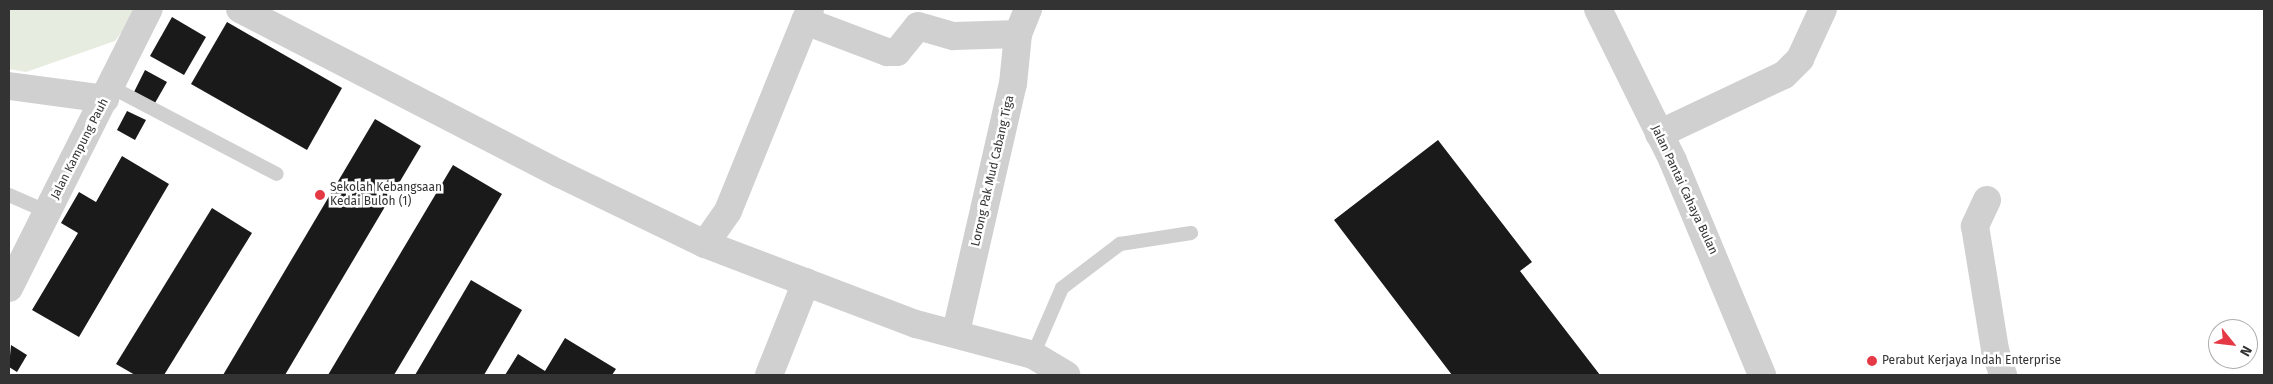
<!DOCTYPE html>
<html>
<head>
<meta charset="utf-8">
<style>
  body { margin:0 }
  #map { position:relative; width:2273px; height:384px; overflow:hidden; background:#fff; font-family:"Fira Sans",sans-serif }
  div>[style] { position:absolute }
  .green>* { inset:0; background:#e6ecdf }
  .building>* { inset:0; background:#1a1a1a }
  .service>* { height:14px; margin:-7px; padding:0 7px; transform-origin:7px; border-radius:7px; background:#d0d0d0 }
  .minor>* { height:28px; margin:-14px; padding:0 14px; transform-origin:14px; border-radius:14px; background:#d0d0d0 }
  .tertiary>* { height:28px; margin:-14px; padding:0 14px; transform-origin:14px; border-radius:14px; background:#d0d0d0 }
  .dots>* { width:14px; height:14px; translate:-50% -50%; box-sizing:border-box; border:2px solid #fff; border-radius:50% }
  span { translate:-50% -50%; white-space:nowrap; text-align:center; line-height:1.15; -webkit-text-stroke:5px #fff; paint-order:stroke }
  .street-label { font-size:12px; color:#333 }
  .poi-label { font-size:12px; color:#333 }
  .left { translate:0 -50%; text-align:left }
  .frame { position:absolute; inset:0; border:10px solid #333; pointer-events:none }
  .north { position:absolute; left:2208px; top:319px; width:50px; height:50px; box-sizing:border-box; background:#fff; border:1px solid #adadad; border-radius:50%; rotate:119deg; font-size:14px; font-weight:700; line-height:20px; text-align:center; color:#333 }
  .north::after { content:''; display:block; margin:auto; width:18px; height:22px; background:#e63946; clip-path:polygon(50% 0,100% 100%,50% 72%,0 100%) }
</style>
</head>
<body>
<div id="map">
  <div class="green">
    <i style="clip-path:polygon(9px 9px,139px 9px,115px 41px,26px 72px,9px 69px)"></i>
  </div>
  <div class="building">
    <i style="clip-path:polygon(172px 17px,206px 37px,184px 75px,150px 56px)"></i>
    <i style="clip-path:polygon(227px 22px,342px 88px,307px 150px,191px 84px)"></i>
    <i style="clip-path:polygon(145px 70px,167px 82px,155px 103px,134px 92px)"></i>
    <i style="clip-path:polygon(127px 111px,146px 120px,135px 140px,117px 130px)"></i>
    <i style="clip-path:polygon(375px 119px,421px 146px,285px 375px,223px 375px)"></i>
    <i style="clip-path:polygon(1438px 140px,1532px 262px,1520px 271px,1600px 375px,1452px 375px,1334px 220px)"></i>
    <i style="clip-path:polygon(122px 156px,169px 184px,79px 337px,32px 310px,78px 233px,61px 223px,79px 192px,96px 202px)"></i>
    <i style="clip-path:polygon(453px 165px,502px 194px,394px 375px,328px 375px)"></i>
    <i style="clip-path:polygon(212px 208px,252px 233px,164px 375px,135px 375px,116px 364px)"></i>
    <i style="clip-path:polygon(471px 280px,522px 310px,484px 375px,415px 375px)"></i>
    <i style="clip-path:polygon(565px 338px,616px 369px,612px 375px,505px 375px,518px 354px,545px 371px)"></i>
    <i style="clip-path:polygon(11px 345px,27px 355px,17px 372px,9px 367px)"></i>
  </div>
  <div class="service">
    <i style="left:111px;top:87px;width:187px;rotate:27.7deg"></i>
    <i style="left:9px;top:195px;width:43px;rotate:23.6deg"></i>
    <i style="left:1033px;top:355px;width:73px;rotate:-66.6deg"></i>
    <i style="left:1062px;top:288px;width:73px;rotate:-37.2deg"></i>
    <i style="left:1120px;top:244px;width:72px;rotate:-8.8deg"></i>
  </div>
  <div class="minor">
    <i style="left:240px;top:9px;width:360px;rotate:27.3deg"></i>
    <i style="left:560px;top:174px;width:161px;rotate:25.8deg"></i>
    <i style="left:705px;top:244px;width:226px;rotate:20.8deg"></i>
    <i style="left:916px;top:324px;width:121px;rotate:14.8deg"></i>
    <i style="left:1033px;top:355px;width:39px;rotate:31deg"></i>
    <i style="left:805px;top:21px;width:88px;rotate:20.7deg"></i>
    <i style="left:887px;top:52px;width:10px"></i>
    <i style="left:897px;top:52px;width:33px;rotate:-51deg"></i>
    <i style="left:918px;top:26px;width:37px;rotate:16deg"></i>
    <i style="left:954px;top:36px;width:64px;rotate:-1.8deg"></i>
    <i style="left:9px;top:86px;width:97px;rotate:7.7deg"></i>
    <i style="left:1659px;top:134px;width:138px;rotate:-25.3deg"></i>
    <i style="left:1784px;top:75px;width:23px;rotate:-45deg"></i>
    <i style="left:1800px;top:59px;width:55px;rotate:-65.3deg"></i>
    <i style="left:1987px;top:200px;width:29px;rotate:115deg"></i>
    <i style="left:1975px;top:226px;width:126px;rotate:80.8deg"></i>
    <i style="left:1995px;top:350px;width:26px;rotate:72deg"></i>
    <i style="left:705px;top:244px;width:40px;rotate:-55.1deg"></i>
    <i style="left:728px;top:211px;width:218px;rotate:-67.9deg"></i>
    <i style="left:9px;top:288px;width:312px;rotate:-63.4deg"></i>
    <i style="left:956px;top:332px;width:254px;rotate:-77.1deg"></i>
    <i style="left:1013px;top:84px;width:50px;rotate:-84.3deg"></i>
    <i style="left:1018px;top:34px;width:27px;rotate:-68deg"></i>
    <i style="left:769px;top:375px;width:100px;rotate:-68.3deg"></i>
  </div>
  <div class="tertiary">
    <i style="left:1598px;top:9px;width:169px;rotate:63.7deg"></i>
    <i style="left:1673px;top:161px;width:232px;rotate:67.4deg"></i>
  </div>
  <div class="dots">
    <i style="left:320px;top:195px;background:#e63946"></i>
    <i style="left:1872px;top:361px;background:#e63946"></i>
  </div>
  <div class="street-label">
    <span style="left:80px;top:149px;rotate:-63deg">Jalan Kampung Pauh</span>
    <span style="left:993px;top:171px;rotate:-77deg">Lorong Pak Mud Cabang Tiga</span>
    <span style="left:1684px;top:190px;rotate:65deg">Jalan Pantai Cahaya Bulan</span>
  </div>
  <div class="poi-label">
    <span class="left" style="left:330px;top:195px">Sekolah Kebangsaan<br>Kedai Buloh (1)</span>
    <span class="left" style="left:1882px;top:361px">Perabut Kerjaya Indah Enterprise</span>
  </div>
  <div class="frame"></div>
  <div class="north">N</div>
</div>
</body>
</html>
